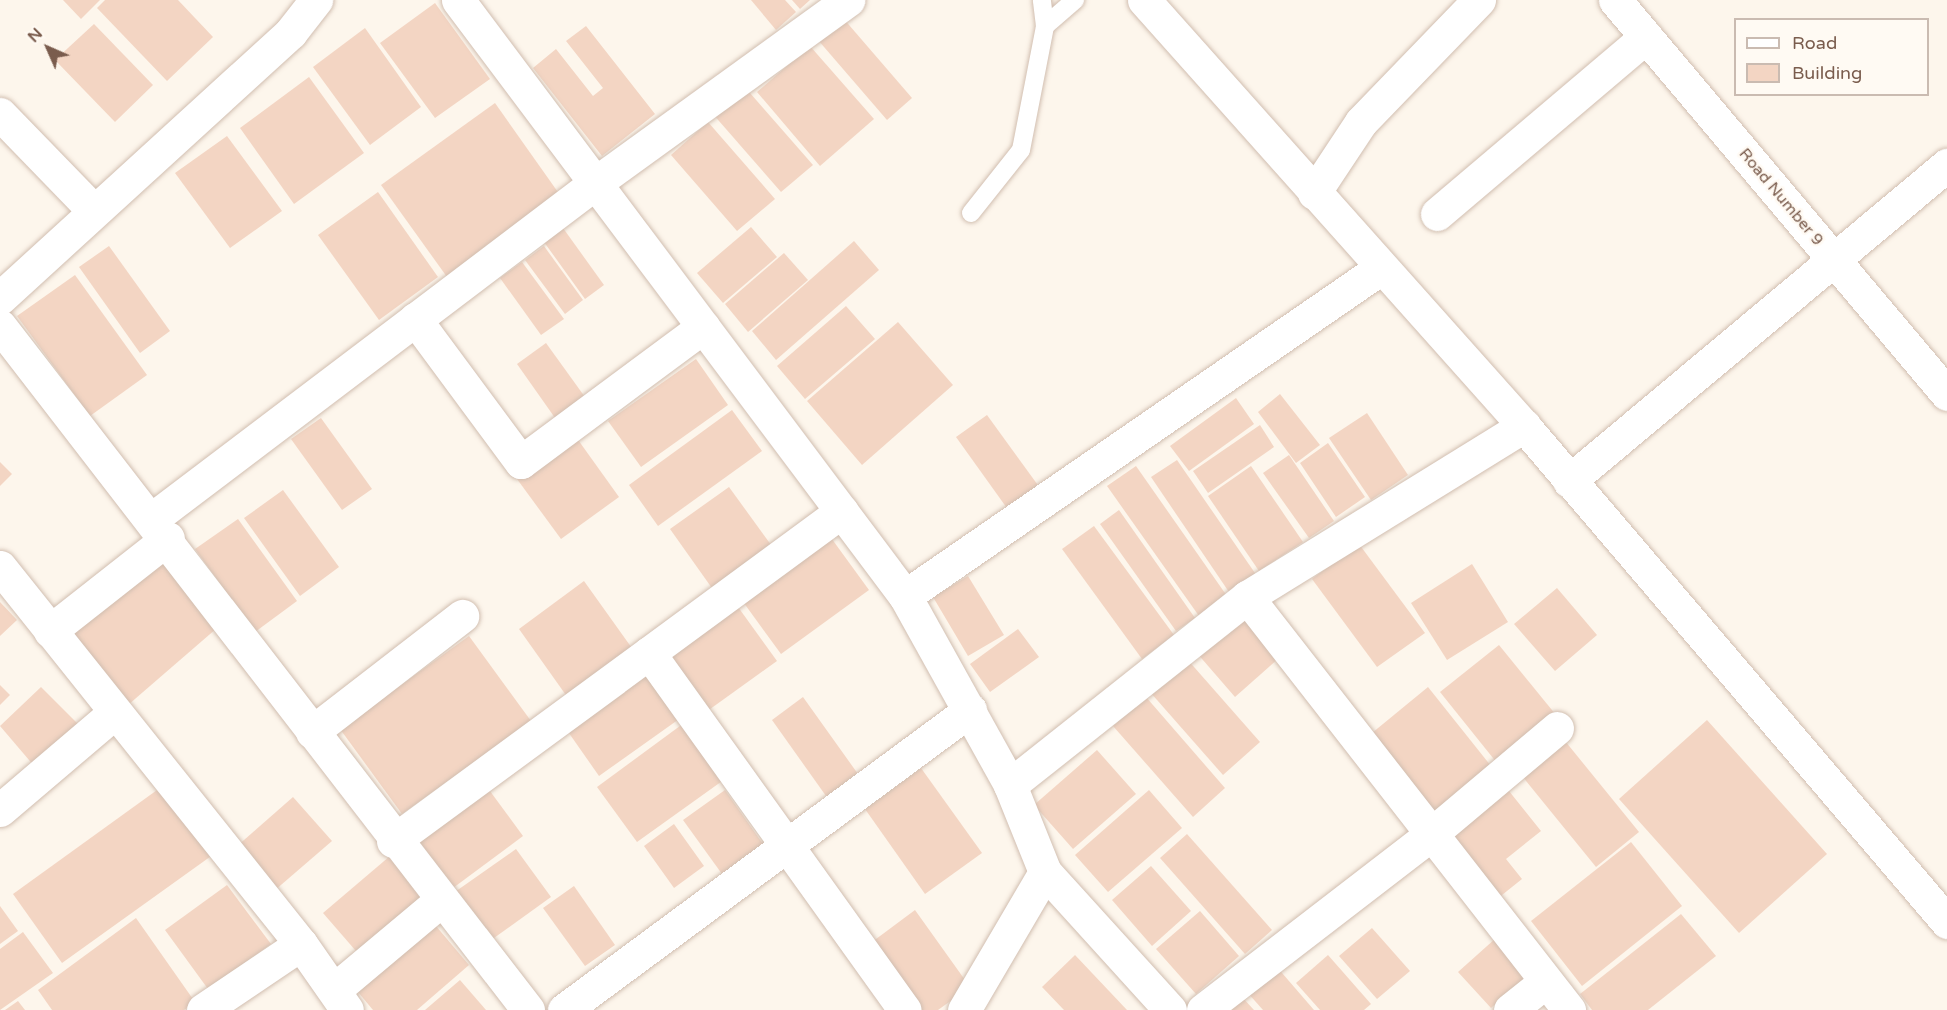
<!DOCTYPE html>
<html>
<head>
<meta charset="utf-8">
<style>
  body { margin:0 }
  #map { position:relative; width:1947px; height:1010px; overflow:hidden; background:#fdf6ec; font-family:"Varela Round",sans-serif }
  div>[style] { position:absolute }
  .building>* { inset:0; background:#f3d5c3 }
  .roads { filter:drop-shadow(0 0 2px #d1beb0) drop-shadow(0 0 2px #d1beb0) }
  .lane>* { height:18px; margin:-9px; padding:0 9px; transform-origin:9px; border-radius:9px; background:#fff }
  .street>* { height:33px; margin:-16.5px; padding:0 16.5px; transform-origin:16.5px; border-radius:16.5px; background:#fff }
  .secondary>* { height:33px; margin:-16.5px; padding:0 16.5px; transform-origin:16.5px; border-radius:16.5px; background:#fff }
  span { translate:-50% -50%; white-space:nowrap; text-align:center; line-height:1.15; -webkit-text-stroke:5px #fffaf3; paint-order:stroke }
  .street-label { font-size:16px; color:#7a5c4d }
  .legend { position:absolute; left:1734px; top:18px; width:195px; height:78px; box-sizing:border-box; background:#fffaf3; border:2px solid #cabbb1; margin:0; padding:8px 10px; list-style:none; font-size:18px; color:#7a5c4d }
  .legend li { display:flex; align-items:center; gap:12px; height:30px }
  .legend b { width:30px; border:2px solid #cabbb1 }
  .north { position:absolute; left:18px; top:18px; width:60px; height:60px; -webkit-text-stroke:4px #fffaf3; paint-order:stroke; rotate:315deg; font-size:16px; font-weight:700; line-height:24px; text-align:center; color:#7a5c4d }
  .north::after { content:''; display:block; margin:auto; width:21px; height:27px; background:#7a5c4d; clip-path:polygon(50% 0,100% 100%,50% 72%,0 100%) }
</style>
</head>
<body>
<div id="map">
  <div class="building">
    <i style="clip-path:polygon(63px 0,100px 0,81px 19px)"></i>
    <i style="clip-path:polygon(105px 0,178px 0,213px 37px,167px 81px,97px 8px)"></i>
    <i style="clip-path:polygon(751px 0,785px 0,796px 12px,776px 30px)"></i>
    <i style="clip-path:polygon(792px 0,810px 0,800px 9px)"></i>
    <i style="clip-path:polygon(435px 3px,490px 79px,435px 118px,380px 43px)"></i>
    <i style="clip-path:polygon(843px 18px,912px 98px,887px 120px,818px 40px)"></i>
    <i style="clip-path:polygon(94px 24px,153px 85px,115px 122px,55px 60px)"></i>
    <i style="clip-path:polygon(586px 26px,655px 114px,602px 156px,533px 68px,556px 49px,593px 96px,603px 88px,566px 41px)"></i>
    <i style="clip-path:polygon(365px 28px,421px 107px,370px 145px,313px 67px)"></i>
    <i style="clip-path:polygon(810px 46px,874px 119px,820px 166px,757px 92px)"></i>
    <i style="clip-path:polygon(309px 77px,364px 153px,294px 204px,240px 128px)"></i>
    <i style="clip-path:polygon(743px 85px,813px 165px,781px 192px,712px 113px)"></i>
    <i style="clip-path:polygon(495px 103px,560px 195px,447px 277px,381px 185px)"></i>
    <i style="clip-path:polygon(708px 122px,775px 199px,737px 231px,671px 155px)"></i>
    <i style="clip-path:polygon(227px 136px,282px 211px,230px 248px,175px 173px)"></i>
    <i style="clip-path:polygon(378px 192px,438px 277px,379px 320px,318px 235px)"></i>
    <i style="clip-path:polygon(751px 227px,777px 257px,723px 303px,697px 273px)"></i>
    <i style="clip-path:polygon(563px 228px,604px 285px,585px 299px,544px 242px)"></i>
    <i style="clip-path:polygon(854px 241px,879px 270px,776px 360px,752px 331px)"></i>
    <i style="clip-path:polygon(109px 246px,170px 331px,140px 353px,79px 267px)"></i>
    <i style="clip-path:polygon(544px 246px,583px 300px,565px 314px,525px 260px)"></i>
    <i style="clip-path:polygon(784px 253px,808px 280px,748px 332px,725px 304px)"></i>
    <i style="clip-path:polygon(522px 262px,564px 319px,541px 335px,500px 278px)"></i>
    <i style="clip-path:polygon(75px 275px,147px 375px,90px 416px,17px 316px)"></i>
    <i style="clip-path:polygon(846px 306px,875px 339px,805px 399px,777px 366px)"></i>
    <i style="clip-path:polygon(898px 322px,953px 385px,862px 465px,807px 401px)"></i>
    <i style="clip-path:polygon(546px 343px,590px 404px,560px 425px,517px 364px)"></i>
    <i style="clip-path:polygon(696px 359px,728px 405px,641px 467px,608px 421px)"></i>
    <i style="clip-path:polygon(1280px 394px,1320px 445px,1296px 463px,1258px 412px)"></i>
    <i style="clip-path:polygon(1236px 398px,1254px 424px,1189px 471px,1170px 446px)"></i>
    <i style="clip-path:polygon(732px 410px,762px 451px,658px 526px,629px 485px)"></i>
    <i style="clip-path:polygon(1367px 413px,1408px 475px,1371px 500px,1329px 438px)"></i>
    <i style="clip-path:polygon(987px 415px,1040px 488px,1009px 511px,956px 437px)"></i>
    <i style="clip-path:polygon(321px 418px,372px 489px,342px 510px,291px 439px)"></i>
    <i style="clip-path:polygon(1260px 425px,1274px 447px,1208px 493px,1193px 471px)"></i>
    <i style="clip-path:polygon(576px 437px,619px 497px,561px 539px,517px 479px)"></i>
    <i style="clip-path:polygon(1328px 443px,1365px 497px,1336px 517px,1300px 463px)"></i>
    <i style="clip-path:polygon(1289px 455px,1334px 521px,1309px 538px,1263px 473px)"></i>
    <i style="clip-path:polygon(1177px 460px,1257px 576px,1231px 595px,1151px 477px)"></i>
    <i style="clip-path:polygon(0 462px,12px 474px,0 486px)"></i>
    <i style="clip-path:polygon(1136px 466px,1227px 596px,1199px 616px,1107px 486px)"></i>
    <i style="clip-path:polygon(1251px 466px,1303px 542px,1259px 571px,1208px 496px)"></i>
    <i style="clip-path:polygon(729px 487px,774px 549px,714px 591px,670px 529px)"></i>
    <i style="clip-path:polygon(283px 490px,339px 567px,300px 596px,244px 518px)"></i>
    <i style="clip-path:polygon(1119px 510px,1195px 618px,1176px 631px,1100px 524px)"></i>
    <i style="clip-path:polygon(238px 519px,297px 601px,255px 632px,195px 549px)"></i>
    <i style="clip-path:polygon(1094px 526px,1174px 635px,1142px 659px,1062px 549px)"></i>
    <i style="clip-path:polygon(829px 535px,869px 590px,781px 654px,741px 599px)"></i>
    <i style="clip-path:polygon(1359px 544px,1425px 633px,1377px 667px,1312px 579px)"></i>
    <i style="clip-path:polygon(161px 549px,224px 622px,128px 705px,65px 632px)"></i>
    <i style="clip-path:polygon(1472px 564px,1508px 622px,1447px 660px,1411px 603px)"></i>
    <i style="clip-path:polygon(968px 576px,1004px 635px,968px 656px,933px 597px)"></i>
    <i style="clip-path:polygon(584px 581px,634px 651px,568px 698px,519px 629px)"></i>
    <i style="clip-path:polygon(1557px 588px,1597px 635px,1555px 671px,1514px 624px)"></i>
    <i style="clip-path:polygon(733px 600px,777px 661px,706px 712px,662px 651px)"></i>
    <i style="clip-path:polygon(0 602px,17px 620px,0 636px)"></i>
    <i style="clip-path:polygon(1240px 614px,1279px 658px,1235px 697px,1196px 652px)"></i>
    <i style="clip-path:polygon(1018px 629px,1039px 657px,990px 692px,970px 664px)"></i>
    <i style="clip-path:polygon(469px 636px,531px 721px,402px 814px,340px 729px)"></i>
    <i style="clip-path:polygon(1499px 645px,1556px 715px,1497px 763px,1440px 692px)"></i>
    <i style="clip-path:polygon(1187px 659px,1260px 742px,1223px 775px,1150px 692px)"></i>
    <i style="clip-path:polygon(646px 666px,682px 717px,599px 776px,564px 726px)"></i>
    <i style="clip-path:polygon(0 685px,10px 695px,0 705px)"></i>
    <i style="clip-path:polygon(41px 687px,79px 725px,35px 767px,0 726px)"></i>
    <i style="clip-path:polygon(1428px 687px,1491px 766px,1435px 811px,1372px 733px)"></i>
    <i style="clip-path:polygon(803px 697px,863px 781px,831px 803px,772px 720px)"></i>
    <i style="clip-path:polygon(1146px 697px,1225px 788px,1193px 817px,1113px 726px)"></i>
    <i style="clip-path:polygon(1707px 720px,1827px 854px,1739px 933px,1619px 799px)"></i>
    <i style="clip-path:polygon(684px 723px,725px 779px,637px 842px,597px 787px)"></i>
    <i style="clip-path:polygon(1561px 736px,1639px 832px,1596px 867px,1518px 771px)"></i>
    <i style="clip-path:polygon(1097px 750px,1136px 794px,1073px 849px,1034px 805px)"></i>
    <i style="clip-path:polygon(921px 768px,982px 853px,925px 894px,865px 809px)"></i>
    <i style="clip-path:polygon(164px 785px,214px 854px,62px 963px,13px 894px)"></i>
    <i style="clip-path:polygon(487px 787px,523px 836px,453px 888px,417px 838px)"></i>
    <i style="clip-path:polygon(725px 790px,763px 844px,722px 874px,683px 820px)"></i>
    <i style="clip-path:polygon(1149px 790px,1182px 828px,1108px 892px,1075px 855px)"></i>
    <i style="clip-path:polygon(1509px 791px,1541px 831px,1506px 859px,1522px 879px,1497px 899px,1449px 838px)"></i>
    <i style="clip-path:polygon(293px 797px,332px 841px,274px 891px,236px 847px)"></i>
    <i style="clip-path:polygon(674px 824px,704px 866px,674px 888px,644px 846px)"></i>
    <i style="clip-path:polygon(1187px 834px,1272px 930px,1245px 954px,1160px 858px)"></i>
    <i style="clip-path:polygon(1631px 842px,1682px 906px,1582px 986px,1531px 921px)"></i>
    <i style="clip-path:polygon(516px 849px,551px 897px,487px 943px,452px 894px)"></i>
    <i style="clip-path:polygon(390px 856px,428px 901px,362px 958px,323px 913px)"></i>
    <i style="clip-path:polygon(1151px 866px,1191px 911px,1152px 946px,1112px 900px)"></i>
    <i style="clip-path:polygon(227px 885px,271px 944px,208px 989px,165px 930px)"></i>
    <i style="clip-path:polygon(574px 886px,615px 945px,585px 966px,543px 908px)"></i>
    <i style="clip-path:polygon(0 906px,18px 931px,0 944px)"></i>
    <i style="clip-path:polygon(915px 910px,970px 987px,938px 1010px,914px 1010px,868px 945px)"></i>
    <i style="clip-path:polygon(1200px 911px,1239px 956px,1196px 994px,1156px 949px)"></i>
    <i style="clip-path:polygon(1681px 914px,1716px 956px,1648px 1010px,1592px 1010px,1580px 994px)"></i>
    <i style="clip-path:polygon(136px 918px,195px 1002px,184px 1010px,52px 1010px,38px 990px)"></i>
    <i style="clip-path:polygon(430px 919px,469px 965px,417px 1010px,373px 1010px,353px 986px)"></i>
    <i style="clip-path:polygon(1372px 928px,1410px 971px,1377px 999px,1339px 956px)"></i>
    <i style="clip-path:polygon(23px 932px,53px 973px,0 1010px,0 949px)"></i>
    <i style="clip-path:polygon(1496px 938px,1528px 975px,1491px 1008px,1458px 972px)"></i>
    <i style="clip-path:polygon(1075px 955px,1127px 1010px,1064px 1010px,1042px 987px)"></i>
    <i style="clip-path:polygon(1328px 955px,1371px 1004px,1364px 1010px,1320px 1010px,1296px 983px)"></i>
    <i style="clip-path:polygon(1276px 966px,1314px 1010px,1263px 1010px,1247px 992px)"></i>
    <i style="clip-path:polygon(460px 980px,486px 1010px,425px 1010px)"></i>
    <i style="clip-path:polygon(1241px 996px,1254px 1010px,1225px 1010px)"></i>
    <i style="clip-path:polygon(18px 1001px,25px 1010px,5px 1010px)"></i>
  </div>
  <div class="roads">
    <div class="lane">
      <i style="left:1045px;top:26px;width:40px;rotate:-41deg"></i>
      <i style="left:971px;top:213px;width:80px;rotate:-51.6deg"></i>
      <i style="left:1021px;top:150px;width:126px;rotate:-79deg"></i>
      <i style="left:1045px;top:26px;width:26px;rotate:-97deg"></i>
    </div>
    <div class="street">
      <i style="left:458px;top:0;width:745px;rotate:53.13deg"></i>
      <i style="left:905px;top:596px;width:216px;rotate:60.9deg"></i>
      <i style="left:1010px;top:785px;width:94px;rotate:68.1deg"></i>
      <i style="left:1045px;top:872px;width:160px;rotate:120.4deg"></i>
      <i style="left:1144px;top:0;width:571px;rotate:48.27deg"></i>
      <i style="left:1524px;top:426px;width:652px;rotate:49.54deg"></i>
      <i style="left:1615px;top:0;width:515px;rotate:49.88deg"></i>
      <i style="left:0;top:114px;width:135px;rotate:45.9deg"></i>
      <i style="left:1314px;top:193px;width:85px;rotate:-56.5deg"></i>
      <i style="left:1361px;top:122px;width:170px;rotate:-46deg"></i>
      <i style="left:1437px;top:214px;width:274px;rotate:-40.3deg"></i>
      <i style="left:415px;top:319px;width:178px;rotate:53.5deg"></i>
      <i style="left:521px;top:462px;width:227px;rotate:-36.6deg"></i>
      <i style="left:0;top:326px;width:864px;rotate:52.33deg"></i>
      <i style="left:1569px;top:481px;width:493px;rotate:-39.9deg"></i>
      <i style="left:152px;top:519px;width:555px;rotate:-37.16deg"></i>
      <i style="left:594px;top:184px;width:314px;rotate:-35.9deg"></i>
      <i style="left:0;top:567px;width:482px;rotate:51.4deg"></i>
      <i style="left:301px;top:944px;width:80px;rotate:55.1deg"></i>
      <i style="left:905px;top:596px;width:578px;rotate:-34.57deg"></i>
      <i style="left:1247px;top:597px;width:524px;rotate:52.06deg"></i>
      <i style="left:50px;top:631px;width:150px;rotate:-38.2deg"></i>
      <i style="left:649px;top:653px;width:439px;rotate:54.4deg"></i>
      <i style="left:312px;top:732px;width:190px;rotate:-37.7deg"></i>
      <i style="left:1010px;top:785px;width:303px;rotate:-38.4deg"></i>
      <i style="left:1247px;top:597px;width:326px;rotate:-31.7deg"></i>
      <i style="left:0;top:810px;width:151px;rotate:-40.4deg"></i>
      <i style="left:393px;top:841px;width:557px;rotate:-36.31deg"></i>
      <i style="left:1045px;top:872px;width:186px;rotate:47.8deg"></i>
      <i style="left:334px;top:990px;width:138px;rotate:-40deg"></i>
      <i style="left:203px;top:1010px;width:118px;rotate:-34deg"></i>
      <i style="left:564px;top:1010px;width:505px;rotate:-36.46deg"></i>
      <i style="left:1203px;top:1010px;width:287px;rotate:-37.6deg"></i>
      <i style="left:1430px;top:835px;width:166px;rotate:-40.1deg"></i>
      <i style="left:1510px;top:1010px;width:45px;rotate:-38.7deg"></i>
    </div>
    <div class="secondary">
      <i style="left:0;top:298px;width:394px;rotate:-42.4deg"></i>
      <i style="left:291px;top:32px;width:41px;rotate:-52deg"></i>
    </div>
  </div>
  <div class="street-label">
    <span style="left:1781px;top:197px;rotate:50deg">Road Number 9</span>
  </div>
  <ul class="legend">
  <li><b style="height:8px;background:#fff"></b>Road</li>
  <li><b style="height:16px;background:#f3d5c3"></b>Building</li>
  </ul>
  <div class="north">N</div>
</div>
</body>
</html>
